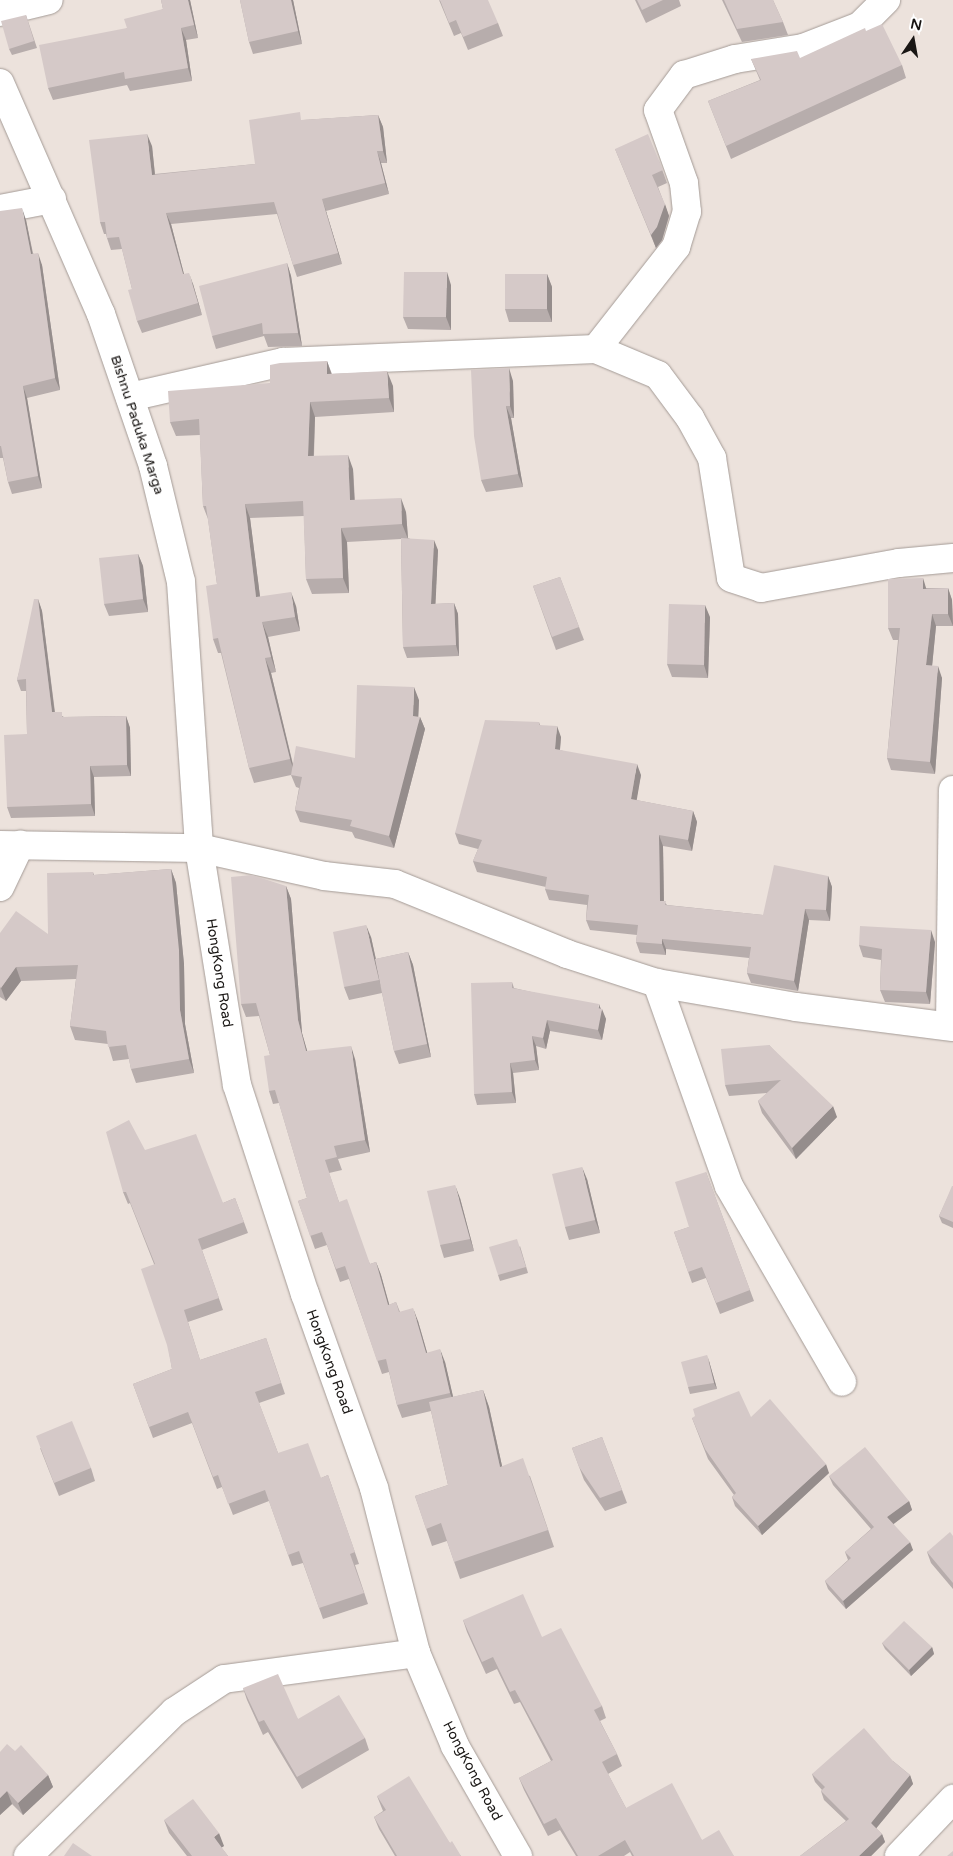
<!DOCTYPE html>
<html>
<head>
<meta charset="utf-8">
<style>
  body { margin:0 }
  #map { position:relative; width:953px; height:1856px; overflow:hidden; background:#ece2dc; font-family:"Varela Round",sans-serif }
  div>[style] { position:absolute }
  .roads { filter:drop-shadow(0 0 1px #a49b96) drop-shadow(0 0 1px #a49b96) }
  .minor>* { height:28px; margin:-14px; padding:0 14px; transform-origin:14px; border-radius:14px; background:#fff }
  .wall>* { inset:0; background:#b7adac }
  .shaded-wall>* { inset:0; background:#958d8c }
  .building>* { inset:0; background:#d5c9c8 }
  span { translate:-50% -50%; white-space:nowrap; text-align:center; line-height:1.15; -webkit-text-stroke:4px #fff; paint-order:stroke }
  .street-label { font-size:14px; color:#191614 }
  .north { position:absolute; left:888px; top:15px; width:50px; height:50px; -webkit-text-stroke:4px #fff; paint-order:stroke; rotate:12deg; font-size:14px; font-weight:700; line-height:20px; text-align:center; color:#191614 }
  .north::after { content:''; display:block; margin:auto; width:18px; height:22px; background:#191614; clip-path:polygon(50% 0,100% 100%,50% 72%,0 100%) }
</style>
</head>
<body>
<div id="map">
  <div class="roads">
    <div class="minor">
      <i style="left:0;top:12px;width:50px;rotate:-13.8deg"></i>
      <i style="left:0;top:83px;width:252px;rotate:66.4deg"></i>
      <i style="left:101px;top:314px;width:161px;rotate:71.1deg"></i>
      <i style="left:153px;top:466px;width:119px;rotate:76.4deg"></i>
      <i style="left:181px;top:582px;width:267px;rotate:86.1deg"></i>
      <i style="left:199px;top:848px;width:240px;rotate:80.9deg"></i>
      <i style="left:237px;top:1085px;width:220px;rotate:72deg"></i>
      <i style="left:305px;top:1294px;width:206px;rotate:70.4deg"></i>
      <i style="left:374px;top:1488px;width:170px;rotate:75.7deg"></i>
      <i style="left:416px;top:1653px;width:101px;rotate:67.2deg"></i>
      <i style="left:455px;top:1746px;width:127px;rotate:60.2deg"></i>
      <i style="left:0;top:209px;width:53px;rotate:-10.9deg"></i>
      <i style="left:596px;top:349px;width:130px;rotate:-51.9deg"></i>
      <i style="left:676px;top:247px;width:37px;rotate:-73deg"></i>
      <i style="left:687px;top:212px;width:29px;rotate:-96deg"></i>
      <i style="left:684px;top:183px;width:77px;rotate:-109.6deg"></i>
      <i style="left:658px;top:110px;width:44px;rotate:-53.4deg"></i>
      <i style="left:684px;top:75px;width:53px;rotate:-17.4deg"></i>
      <i style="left:735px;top:59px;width:69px;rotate:-9.2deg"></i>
      <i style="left:803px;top:48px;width:61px;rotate:-21.1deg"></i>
      <i style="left:860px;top:26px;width:37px;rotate:-45deg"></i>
      <i style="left:130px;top:397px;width:157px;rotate:-12.9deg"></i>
      <i style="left:283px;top:362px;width:313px;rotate:-2.4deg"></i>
      <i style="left:596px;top:349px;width:67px;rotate:22.8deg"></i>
      <i style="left:658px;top:375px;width:54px;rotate:53.3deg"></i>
      <i style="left:690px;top:418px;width:46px;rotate:61.2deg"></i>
      <i style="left:712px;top:458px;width:121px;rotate:81deg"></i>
      <i style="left:731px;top:578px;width:32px;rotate:18deg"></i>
      <i style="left:761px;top:588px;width:140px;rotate:-10.3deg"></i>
      <i style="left:899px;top:563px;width:54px;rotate:-5.3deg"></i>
      <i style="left:0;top:845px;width:199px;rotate:0.9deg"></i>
      <i style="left:199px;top:848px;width:128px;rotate:12.6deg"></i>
      <i style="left:324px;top:876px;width:71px;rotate:6.4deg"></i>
      <i style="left:395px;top:884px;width:186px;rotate:22.1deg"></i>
      <i style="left:567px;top:954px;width:95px;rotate:17.9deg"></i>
      <i style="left:657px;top:983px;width:141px;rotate:9.8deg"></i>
      <i style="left:796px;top:1007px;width:158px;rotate:7.3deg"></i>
      <i style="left:0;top:887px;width:47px;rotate:-64.5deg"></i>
      <i style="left:657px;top:983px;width:215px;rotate:70.5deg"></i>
      <i style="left:729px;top:1186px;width:226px;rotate:60deg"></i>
      <i style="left:950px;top:1026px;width:236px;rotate:-89.3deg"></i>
      <i style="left:28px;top:1856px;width:205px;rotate:-44.6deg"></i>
      <i style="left:174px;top:1712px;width:60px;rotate:-33.4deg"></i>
      <i style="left:224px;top:1679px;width:194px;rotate:-7.7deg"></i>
      <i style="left:899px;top:1856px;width:79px;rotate:-46.5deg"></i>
    </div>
  </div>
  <div class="wall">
    <i style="clip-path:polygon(161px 0,190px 0,198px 38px,186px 40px,192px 81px,130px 91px,127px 85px,53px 100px,48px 88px,127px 28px,163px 9px)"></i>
    <i style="clip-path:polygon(240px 0,293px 0,302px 44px,253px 54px,249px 42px)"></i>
    <i style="clip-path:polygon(439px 0,498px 23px,503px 36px,468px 50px,461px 33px,454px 36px)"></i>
    <i style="clip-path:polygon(635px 0,679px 0,681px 6px,646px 23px)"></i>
    <i style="clip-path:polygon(722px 0,773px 0,783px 22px,788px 35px,742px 42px)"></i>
    <i style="clip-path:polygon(26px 15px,37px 48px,12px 55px,9px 49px)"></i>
    <i style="clip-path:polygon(800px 58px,902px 65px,906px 78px,731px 159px,708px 101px,760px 80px,751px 59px)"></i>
    <i style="clip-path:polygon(378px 115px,383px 127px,387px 163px,381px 163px,389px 194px,326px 211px,342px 264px,297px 277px,293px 265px,277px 214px,171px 224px,184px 274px,193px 284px,202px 315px,142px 333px,137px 321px,132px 289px,122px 249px,111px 250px,107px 238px,106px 234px,104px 234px,100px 222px,152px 146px,155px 174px,255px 164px,303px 120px)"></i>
    <i style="clip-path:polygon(615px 149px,659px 161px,667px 183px,658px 187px,669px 216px,662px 240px,656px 248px)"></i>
    <i style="clip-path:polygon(0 211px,26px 220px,33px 253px,42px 265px,60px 390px,27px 398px,42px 488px,12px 494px,8px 482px,3px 458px,0 458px)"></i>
    <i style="clip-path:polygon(287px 263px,291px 276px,302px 346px,268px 347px,264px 336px,216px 349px,212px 336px)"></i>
    <i style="clip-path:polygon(547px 274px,552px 287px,552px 322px,509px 322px,505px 309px)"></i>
    <i style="clip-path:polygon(451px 285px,451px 330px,408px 329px,403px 317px)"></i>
    <i style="clip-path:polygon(327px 361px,332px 374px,393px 386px,394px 412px,315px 417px,314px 456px,353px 469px,355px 500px,406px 512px,408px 538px,438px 550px,435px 604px,454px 603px,458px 614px,459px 656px,407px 658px,403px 647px,401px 539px,347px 542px,349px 593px,312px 594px,306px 579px,304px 516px,250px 518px,260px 597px,296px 606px,300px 631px,268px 637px,276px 672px,271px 673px,293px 764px,355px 758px,419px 700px,418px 717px,420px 717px,425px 729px,394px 848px,355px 838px,352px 832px,300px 822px,295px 810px,299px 788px,296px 787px,291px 775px,254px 783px,249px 768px,221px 653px,218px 653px,213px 639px,217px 584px,208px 519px,203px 506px,200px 435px,176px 436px,170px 422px)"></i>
    <i style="clip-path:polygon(513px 381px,514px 418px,511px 418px,523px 487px,486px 492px,481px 480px)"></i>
    <i style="clip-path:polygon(138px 554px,143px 566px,148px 612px,109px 616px,104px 604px)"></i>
    <i style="clip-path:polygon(560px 577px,584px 640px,556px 650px,533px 586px)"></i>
    <i style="clip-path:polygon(926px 588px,948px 588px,952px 600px,953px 626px,936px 626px,932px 666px,942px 678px,935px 774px,891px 770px,887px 758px,898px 640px,893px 640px,888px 628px)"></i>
    <i style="clip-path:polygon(38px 599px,42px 611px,55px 712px,64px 717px,126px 716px,130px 728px,131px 776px,94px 777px,95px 816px,11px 818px,7px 807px,27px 734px,26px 691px,21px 691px,17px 680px)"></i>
    <i style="clip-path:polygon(710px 617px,708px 678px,672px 677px,667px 664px)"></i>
    <i style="clip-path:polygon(539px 722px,540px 725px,561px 737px,560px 750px,641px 775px,636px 800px,693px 811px,697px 822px,692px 851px,663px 846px,664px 901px,667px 905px,763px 915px,828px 876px,832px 887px,830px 921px,809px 920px,798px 991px,751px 983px,747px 973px,749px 958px,666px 949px,666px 955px,640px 953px,636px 942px,637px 935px,590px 930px,586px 920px,587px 905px,549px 900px,545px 889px,546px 887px,477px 872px,473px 861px,478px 849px,459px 844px,455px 833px)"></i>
    <i style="clip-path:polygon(171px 869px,176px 883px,184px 964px,185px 1024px,194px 1073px,136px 1083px,131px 1069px,129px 1059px,113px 1061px,108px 1044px,75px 1040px,70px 1026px,76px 979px,21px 981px,6px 1001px,0 997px,0 933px,48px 934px,93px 872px,94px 875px)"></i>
    <i style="clip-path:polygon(286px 886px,291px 899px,302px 1033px,307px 1051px,355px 1059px,370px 1152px,338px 1159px,342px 1170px,329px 1173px,339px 1202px,370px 1264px,376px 1262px,381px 1275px,389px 1305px,396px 1302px,400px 1312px,418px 1321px,427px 1353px,445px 1362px,453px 1397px,483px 1390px,489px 1407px,502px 1466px,530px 1476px,554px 1547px,460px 1579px,447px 1541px,432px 1546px,415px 1496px,448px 1485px,431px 1411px,402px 1418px,397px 1405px,389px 1372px,382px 1374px,349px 1279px,340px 1282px,327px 1245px,315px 1249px,298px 1201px,307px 1198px,279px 1103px,273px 1104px,269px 1091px,270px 1055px,259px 1016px,246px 1017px,241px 1004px)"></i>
    <i style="clip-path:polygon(371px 937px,376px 959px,408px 952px,413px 965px,431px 1057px,399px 1064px,394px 1051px,382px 993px,349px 1000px,344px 987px)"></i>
    <i style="clip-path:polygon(935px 942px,930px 1004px,885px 1002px,880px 990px,881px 960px,863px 957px,859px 945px)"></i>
    <i style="clip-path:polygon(512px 982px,514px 988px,600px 1008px,606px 1019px,602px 1040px,550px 1031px,546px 1049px,536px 1046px,539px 1070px,513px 1073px,516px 1103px,477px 1105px,474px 1094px)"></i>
    <i style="clip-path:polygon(769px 1045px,837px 1117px,796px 1159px,762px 1113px,758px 1101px,767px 1093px,729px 1096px,725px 1085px)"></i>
    <i style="clip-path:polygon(145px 1150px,223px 1203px,235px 1198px,248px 1233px,202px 1250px,223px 1310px,188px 1322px,200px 1360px,266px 1338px,285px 1394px,259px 1403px,278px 1453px,321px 1478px,328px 1475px,359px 1564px,355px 1565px,368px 1604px,323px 1619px,303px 1563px,292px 1566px,269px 1501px,233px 1515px,222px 1487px,217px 1489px,192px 1423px,153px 1438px,133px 1384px,172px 1369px,154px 1264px,130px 1203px,128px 1204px,123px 1192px)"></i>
    <i style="clip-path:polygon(706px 1172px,754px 1301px,720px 1314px,706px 1278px,692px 1283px,674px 1232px,689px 1227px)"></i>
    <i style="clip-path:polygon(587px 1179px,600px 1233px,569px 1240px,565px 1227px)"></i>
    <i style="clip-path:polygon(953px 1186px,953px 1228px,942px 1223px,939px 1216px)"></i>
    <i style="clip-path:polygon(460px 1198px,474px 1251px,444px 1258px,440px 1245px)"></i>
    <i style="clip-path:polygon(520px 1246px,528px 1273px,500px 1281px,498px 1275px)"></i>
    <i style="clip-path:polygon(709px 1361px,717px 1389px,690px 1394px,688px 1387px)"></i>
    <i style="clip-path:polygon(751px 1417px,829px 1473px,762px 1535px,735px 1506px,732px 1497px,734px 1495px,708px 1459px,692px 1418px)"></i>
    <i style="clip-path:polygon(602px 1437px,627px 1503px,605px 1511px,584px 1480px,572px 1448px)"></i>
    <i style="clip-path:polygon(40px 1448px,91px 1468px,95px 1481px,59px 1496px)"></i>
    <i style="clip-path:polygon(829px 1476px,909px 1501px,912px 1510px,893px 1524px,913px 1550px,846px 1609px,828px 1589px,825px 1581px,848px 1560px,845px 1552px,871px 1529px,833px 1485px)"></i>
    <i style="clip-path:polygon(953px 1536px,953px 1589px,931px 1563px,927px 1552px)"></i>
    <i style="clip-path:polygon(463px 1620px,542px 1637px,602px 1706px,606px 1718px,600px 1721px,617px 1754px,622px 1766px,608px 1774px,626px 1808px,702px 1840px,734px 1856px,632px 1856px,630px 1852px,624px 1856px,576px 1856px,560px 1830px,548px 1836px,524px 1790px,519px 1778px,551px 1761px,520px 1702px,514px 1704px,497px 1669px,486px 1674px,467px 1632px)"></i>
    <i style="clip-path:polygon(882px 1643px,932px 1647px,934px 1654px,911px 1676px,885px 1649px)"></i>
    <i style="clip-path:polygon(243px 1688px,298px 1719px,365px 1738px,369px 1750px,302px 1789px,268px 1732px,263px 1735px,247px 1700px)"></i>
    <i style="clip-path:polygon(15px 1751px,48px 1775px,53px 1787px,23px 1815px,12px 1804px,0 1815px,0 1752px)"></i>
    <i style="clip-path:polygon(893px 1761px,910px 1775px,913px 1784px,876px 1828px,882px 1834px,885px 1842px,871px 1856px,800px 1856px,846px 1821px,824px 1800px,821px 1791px,822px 1790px,815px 1782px,812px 1774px)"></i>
    <i style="clip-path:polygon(377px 1796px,450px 1843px,461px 1856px,395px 1856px,379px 1829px,374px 1817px,383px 1811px)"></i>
    <i style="clip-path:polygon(164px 1820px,224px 1846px,221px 1847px,228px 1856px,187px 1856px,169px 1833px)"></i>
  </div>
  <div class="shaded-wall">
    <i style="clip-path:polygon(188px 0,190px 0,198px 38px,194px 25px)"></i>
    <i style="clip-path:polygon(291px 0,293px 0,302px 44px,298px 31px)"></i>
    <i style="clip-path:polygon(181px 28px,186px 40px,192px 81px,188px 68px)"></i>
    <i style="clip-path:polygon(378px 115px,383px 127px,387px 163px,383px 151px)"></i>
    <i style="clip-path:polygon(147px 134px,152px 146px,156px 186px,152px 175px)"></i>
    <i style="clip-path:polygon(377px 151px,381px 163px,389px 194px,385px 183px)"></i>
    <i style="clip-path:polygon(322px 199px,326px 211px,342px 264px,338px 253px)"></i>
    <i style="clip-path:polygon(665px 204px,669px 216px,662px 240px,656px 248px,651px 235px)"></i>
    <i style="clip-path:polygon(22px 208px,26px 220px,35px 266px,31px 254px)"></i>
    <i style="clip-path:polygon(166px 213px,171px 224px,187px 286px,183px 274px)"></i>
    <i style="clip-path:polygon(38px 253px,42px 265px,60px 390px,55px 378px)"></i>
    <i style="clip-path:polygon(287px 263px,291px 276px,302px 346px,298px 333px)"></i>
    <i style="clip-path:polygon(447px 272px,451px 285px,451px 330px,446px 317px)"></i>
    <i style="clip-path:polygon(189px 273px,193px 284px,202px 315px,198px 303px)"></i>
    <i style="clip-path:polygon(547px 274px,552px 287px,552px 322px,547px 309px)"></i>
    <i style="clip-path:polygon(327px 361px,332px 376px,327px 374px)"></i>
    <i style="clip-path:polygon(509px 368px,513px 381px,514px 418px,510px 406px)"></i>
    <i style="clip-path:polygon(387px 371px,393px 386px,394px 412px,389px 398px)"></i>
    <i style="clip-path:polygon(23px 386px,27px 398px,42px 488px,38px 476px)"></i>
    <i style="clip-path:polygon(310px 402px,315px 417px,313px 471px,308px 456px)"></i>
    <i style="clip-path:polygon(506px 406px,511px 418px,523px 487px,518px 474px)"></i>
    <i style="clip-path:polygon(348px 455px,353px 469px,355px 514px,350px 500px)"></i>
    <i style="clip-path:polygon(401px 498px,406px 512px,408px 539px,402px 524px)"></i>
    <i style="clip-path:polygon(245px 504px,250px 518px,262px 612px,256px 597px)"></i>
    <i style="clip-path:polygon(341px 528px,347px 542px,349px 593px,343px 578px)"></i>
    <i style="clip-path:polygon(434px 540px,438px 550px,435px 615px,431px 604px)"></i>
    <i style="clip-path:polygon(138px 554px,143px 566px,148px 612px,143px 599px)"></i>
    <i style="clip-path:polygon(923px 578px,927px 591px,923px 589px)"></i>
    <i style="clip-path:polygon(948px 588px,952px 600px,953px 626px,948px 614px)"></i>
    <i style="clip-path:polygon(291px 592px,296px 606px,300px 631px,295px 617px)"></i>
    <i style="clip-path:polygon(38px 599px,42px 611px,56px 723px,52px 712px)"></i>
    <i style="clip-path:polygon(454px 603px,458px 614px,459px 656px,456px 645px)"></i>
    <i style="clip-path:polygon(705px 605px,710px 617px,708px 678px,704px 665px)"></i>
    <i style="clip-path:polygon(932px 614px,936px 626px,931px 677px,926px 665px)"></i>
    <i style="clip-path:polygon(262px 622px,268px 637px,276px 672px,271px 657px)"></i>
    <i style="clip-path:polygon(265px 658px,271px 673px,295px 774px,290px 759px)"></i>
    <i style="clip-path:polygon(938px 666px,942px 678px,935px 774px,930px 762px)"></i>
    <i style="clip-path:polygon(414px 687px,419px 700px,418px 724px,420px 717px,425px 729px,394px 848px,389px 836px,413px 716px)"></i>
    <i style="clip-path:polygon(126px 716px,130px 728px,131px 776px,127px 765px)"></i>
    <i style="clip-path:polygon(557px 726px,561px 737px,559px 760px,555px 749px)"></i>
    <i style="clip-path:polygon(637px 764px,641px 775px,635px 810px,631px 799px)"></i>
    <i style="clip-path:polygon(90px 766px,94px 777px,95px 816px,91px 804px)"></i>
    <i style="clip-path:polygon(693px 811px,697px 822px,692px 851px,688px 840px)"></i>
    <i style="clip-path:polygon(659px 835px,663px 846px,664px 911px,660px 901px)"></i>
    <i style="clip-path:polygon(171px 869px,176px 883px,184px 964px,185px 1024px,194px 1073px,189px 1059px,180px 1010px)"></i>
    <i style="clip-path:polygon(828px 876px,832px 887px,830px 921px,826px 910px)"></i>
    <i style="clip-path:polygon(286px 886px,291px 899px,302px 1033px,311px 1064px,306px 1051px,298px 1020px)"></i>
    <i style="clip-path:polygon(805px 909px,809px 920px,798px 991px,794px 981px)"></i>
    <i style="clip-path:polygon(366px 925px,371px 937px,383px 993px,379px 980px)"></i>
    <i style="clip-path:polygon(931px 930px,935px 942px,930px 1004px,926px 992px)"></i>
    <i style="clip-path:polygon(662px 939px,666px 949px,666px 955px,662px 944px)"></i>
    <i style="clip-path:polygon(408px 952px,413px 965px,431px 1057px,427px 1044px)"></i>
    <i style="clip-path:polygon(16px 967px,21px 981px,6px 1001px,1px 988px)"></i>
    <i style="clip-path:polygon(599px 1004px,602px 1012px,602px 1009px,606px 1019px,602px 1040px,598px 1030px)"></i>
    <i style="clip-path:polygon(547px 1020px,550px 1031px,546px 1049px,543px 1038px)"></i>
    <i style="clip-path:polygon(532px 1036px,536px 1046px,539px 1070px,535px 1060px)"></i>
    <i style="clip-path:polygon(351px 1046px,355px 1059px,370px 1152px,365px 1140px)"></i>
    <i style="clip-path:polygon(510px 1063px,513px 1073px,516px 1103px,512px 1092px)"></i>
    <i style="clip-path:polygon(833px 1106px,837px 1117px,796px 1159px,792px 1148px)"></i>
    <i style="clip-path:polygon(582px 1167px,587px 1179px,600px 1233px,595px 1220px)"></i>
    <i style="clip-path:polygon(455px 1185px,460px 1198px,474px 1251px,470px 1239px)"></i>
    <i style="clip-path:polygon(376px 1262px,381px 1275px,393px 1318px,388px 1305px)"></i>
    <i style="clip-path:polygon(413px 1308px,418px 1321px,431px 1366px,426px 1353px)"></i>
    <i style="clip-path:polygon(440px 1349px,445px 1362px,455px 1405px,450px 1393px)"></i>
    <i style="clip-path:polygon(707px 1355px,709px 1361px,717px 1389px,714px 1383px)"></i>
    <i style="clip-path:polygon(483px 1390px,489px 1407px,506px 1484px,500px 1467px)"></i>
    <i style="clip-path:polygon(826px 1464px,829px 1473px,762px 1535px,758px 1526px)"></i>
    <i style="clip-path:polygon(909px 1501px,912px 1510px,891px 1526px,887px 1517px)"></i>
    <i style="clip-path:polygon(910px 1542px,913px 1550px,846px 1609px,843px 1601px)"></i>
    <i style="clip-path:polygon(932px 1647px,934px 1654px,911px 1676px,909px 1670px)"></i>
    <i style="clip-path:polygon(48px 1775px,53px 1787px,23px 1815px,18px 1803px)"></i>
    <i style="clip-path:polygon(910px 1775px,913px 1784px,874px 1831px,871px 1823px)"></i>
    <i style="clip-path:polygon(7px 1791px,12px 1804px,0 1815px,0 1798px)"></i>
    <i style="clip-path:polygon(219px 1833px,224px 1846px,218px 1850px,214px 1837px)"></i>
    <i style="clip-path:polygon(882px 1834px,885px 1842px,871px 1856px,859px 1856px)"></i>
  </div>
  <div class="building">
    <i style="clip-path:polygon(161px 0,188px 0,194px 25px,181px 28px,188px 68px,125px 79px,124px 72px,48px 88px,39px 45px,127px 28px,124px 19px,163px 9px)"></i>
    <i style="clip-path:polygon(240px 0,291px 0,298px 31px,249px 42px)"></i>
    <i style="clip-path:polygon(440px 0,488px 0,498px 23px,463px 37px,456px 20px,449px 23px)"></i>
    <i style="clip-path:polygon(637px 0,663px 0,642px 10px)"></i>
    <i style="clip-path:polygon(724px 0,773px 0,783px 22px,737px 29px)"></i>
    <i style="clip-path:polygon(26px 15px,34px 41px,9px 49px,1px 21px)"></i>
    <i style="clip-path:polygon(882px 24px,902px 65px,726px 146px,708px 101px,761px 80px,751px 59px,797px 51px,800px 58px,865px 28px,866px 31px)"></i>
    <i style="clip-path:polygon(300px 112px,301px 120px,378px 115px,383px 151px,377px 151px,385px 183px,322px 199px,338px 253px,293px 265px,274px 202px,166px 213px,183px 274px,189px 273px,198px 303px,137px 321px,128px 290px,132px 289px,119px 237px,107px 238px,105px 222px,100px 222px,89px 140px,147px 134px,152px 175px,255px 164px,249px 120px)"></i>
    <i style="clip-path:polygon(648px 134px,663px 170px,652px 175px,665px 204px,657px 227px,651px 235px,615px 149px)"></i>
    <i style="clip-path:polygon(22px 208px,31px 254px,38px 253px,55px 378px,23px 386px,38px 476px,8px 482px,1px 446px,0 446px,0 211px)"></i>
    <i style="clip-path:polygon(287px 263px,298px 333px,263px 334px,262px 323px,212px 336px,199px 286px)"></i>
    <i style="clip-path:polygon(404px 272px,447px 272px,446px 317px,403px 317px)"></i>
    <i style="clip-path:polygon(505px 274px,547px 274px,547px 309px,505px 309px)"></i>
    <i style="clip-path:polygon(327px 361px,327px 374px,387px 371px,389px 398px,310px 402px,308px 456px,348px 455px,350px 500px,401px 498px,402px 524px,341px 528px,343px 578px,306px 579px,303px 501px,245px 504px,256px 597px,291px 592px,295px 617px,262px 622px,271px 657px,265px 658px,290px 759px,249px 768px,218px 638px,213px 639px,206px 586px,217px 584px,206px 506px,203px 506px,199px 419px,170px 422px,168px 391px,270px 383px,270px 365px,280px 363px)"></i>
    <i style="clip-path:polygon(509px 368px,510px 406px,506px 406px,518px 474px,481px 480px,474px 436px,471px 370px)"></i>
    <i style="clip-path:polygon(401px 538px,434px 540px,431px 604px,454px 603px,456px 645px,403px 647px)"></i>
    <i style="clip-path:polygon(138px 554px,143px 599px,104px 604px,99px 558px)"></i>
    <i style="clip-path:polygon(560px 577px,579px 627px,552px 637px,533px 586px)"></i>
    <i style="clip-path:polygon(923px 578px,923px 589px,948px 588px,948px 614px,932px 614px,926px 665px,938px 666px,930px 762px,887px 758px,900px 628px,888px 628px,888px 579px)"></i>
    <i style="clip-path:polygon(34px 599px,38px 599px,52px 712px,62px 712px,62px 717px,126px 716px,127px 765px,90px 766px,91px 804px,7px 807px,4px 735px,27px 734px,26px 679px,17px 680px)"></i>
    <i style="clip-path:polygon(669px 604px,705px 605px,704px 665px,667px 664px)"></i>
    <i style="clip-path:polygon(357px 685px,414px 687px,413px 716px,420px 717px,389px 836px,350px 826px,352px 820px,295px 810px,302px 777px,291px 775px,296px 746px,355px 758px)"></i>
    <i style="clip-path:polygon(485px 720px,539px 722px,539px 725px,557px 726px,555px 749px,637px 764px,631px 799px,693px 811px,688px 840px,659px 835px,660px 901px,666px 901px,665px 905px,763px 915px,774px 865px,828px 876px,826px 910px,805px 909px,794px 981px,747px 973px,751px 947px,662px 939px,662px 944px,636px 942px,638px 925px,586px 920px,589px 895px,545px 889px,547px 877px,473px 861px,482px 840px,455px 833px)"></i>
    <i style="clip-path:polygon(171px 869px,179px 950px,180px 1010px,189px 1059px,131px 1069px,126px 1045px,108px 1047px,106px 1031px,70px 1026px,78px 965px,16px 967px,1px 988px,0 987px,0 933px,16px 911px,48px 934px,47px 873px,93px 872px,93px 875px)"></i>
    <i style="clip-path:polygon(252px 875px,286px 886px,298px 1020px,306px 1051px,351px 1046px,365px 1140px,334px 1146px,337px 1157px,325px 1160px,339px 1202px,347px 1199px,370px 1264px,376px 1262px,388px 1305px,396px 1302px,399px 1312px,413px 1308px,426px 1353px,440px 1349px,450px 1393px,397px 1405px,386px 1359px,377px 1361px,345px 1266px,336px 1269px,322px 1232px,310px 1236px,298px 1201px,307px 1198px,275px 1090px,269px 1091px,264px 1056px,270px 1055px,256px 1003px,241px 1004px,231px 877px)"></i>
    <i style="clip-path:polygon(366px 925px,379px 980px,344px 987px,333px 932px)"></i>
    <i style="clip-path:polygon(860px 926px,931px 930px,926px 992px,880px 990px,882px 949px,859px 945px)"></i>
    <i style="clip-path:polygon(408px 952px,427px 1044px,394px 1051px,375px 959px)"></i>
    <i style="clip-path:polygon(512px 982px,512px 988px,599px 1004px,598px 1008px,602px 1009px,598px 1030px,547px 1020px,543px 1038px,532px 1036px,535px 1060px,510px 1063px,512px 1092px,474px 1094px,471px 983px)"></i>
    <i style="clip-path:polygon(769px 1045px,833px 1106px,792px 1148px,758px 1101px,781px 1080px,725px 1085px,721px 1049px)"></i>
    <i style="clip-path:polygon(129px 1120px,145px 1150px,196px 1134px,223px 1203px,235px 1198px,244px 1222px,198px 1239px,219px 1298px,184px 1310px,200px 1360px,266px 1338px,281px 1383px,255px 1392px,278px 1453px,308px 1443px,321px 1478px,328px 1475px,355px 1552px,350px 1554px,364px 1593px,319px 1608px,299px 1551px,288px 1555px,265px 1490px,228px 1504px,218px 1475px,213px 1477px,188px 1412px,149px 1427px,133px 1384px,172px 1369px,167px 1345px,141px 1269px,155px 1264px,126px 1192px,123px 1192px,106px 1132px)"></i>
    <i style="clip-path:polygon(582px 1167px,595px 1220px,565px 1227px,552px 1174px)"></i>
    <i style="clip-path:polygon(706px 1172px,750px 1290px,716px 1303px,702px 1267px,688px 1272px,674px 1232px,689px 1227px,675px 1182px)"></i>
    <i style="clip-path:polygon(455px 1185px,470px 1239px,440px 1245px,427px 1191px)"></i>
    <i style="clip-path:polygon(952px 1186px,953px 1186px,953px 1222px,939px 1216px)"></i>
    <i style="clip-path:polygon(517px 1239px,526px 1267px,498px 1275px,489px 1247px)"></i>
    <i style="clip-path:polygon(707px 1355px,714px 1383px,688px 1387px,681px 1362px)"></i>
    <i style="clip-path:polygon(483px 1390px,500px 1467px,523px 1458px,548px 1530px,454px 1562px,441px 1523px,426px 1529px,415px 1496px,448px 1485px,429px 1402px)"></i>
    <i style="clip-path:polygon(739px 1391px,751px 1417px,770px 1399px,826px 1464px,758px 1526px,732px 1497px,736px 1493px,705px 1449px,692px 1418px,695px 1416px,693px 1409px)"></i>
    <i style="clip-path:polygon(72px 1421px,91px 1468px,54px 1483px,36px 1436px)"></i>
    <i style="clip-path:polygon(602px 1437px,622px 1490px,600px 1498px,579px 1467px,572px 1448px)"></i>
    <i style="clip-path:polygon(865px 1447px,909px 1501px,887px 1517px,910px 1542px,843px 1601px,825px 1581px,851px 1558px,845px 1552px,874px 1527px,829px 1476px)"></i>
    <i style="clip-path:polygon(950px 1532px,953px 1536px,953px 1583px,927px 1552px)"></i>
    <i style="clip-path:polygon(523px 1594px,542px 1637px,561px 1628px,602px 1706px,594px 1710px,617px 1754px,602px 1762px,626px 1808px,672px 1783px,702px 1840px,719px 1830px,734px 1856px,634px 1856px,625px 1840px,598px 1856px,578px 1856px,556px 1818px,544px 1824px,519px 1778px,553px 1760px,515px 1690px,510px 1692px,493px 1657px,482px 1662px,463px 1620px)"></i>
    <i style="clip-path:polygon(904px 1621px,932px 1647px,909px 1670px,882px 1643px)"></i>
    <i style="clip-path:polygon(278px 1674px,298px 1719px,339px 1695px,365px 1738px,297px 1777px,264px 1720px,259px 1722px,243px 1688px)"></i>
    <i style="clip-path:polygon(864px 1728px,893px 1761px,910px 1775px,871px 1823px,882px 1834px,859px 1856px,800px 1856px,849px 1819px,821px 1791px,825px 1787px,812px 1774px)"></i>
    <i style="clip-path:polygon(7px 1744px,15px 1751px,21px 1745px,48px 1775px,18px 1803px,7px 1791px,0 1798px,0 1752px)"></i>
    <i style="clip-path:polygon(409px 1776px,450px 1843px,452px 1841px,461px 1856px,397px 1856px,374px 1817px,386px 1810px,377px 1796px)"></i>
    <i style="clip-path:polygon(193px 1799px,219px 1833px,214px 1837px,228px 1856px,192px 1856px,164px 1820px)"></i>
    <i style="clip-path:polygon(73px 1843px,92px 1856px,64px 1856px)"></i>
    <i style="clip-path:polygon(953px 1851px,953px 1856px,947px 1856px)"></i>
  </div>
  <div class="street-label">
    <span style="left:137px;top:425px;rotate:72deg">Bishnu Paduka Marga</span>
    <span style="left:219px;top:973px;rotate:81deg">HongKong Road</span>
    <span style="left:329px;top:1362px;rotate:70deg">HongKong Road</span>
    <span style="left:472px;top:1771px;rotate:62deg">HongKong Road</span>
  </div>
  <div class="north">N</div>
</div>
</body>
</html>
